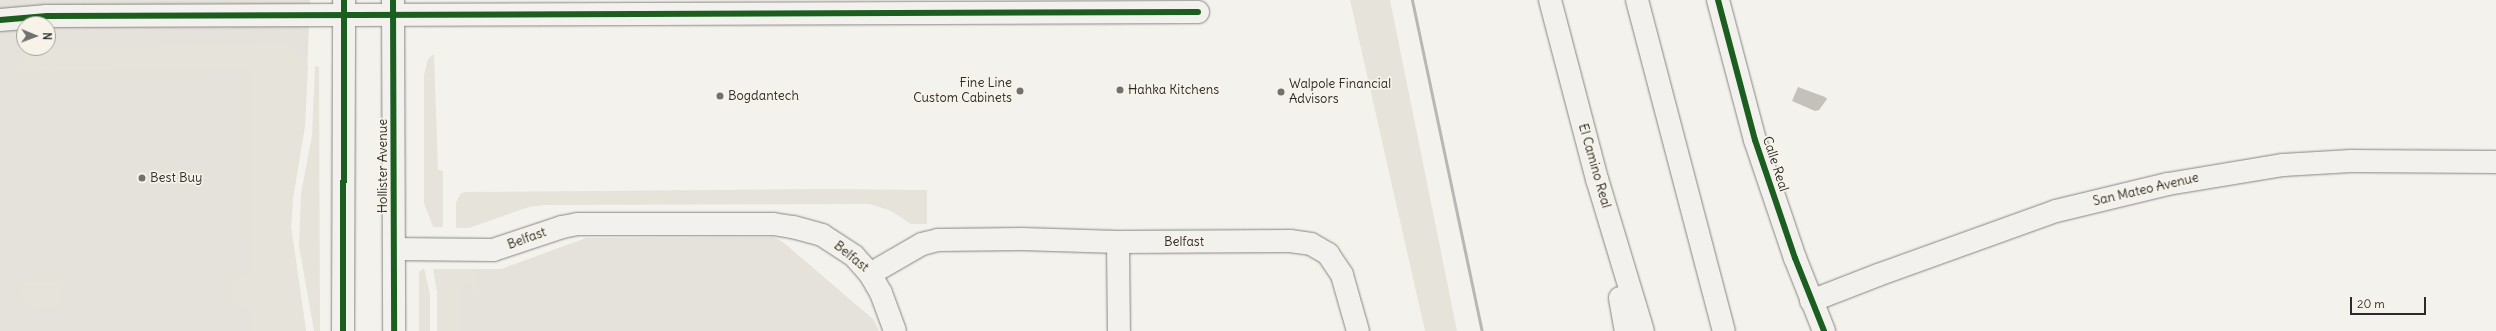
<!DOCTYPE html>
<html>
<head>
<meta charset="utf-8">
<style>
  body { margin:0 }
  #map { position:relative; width:2496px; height:331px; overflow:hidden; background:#f4f2ec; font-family:Delius,sans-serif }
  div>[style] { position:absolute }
  .built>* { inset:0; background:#e5e2db }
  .green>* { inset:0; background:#e6e3da }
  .water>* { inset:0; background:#c4c1ba }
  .roads { filter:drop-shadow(0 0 1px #858582) drop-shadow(0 0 1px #858582) }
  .minor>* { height:22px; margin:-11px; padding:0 11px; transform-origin:11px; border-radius:11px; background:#f2f1ed }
  .tertiary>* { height:22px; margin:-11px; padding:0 11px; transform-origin:11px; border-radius:11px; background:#f2f1ed }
  .secondary>* { height:22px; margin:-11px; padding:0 11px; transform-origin:11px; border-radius:11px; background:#f2f1ed }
  .motorway>* { height:22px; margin:-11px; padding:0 11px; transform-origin:11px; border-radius:11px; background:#f2f1ed }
  .rail>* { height:3px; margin:-1.5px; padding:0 1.5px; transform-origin:1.5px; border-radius:1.5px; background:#b8b7b5 }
  .cycleway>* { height:6px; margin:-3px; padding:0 3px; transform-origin:3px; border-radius:3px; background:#1b5e20 }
  .dots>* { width:11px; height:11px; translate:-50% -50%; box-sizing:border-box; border:2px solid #f7f3e8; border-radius:50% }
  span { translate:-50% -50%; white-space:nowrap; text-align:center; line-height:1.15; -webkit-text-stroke:3.5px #f7f3e8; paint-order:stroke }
  .poi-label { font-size:13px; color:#2b2b2b }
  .right { translate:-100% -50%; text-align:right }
  .left { translate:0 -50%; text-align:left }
  .street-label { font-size:13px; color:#2b2b2b }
  .north { position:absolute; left:16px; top:16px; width:40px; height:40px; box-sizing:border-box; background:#f7f3e8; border:1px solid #a5a39c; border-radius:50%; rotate:91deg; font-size:11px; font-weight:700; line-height:16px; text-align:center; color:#2b2b2b }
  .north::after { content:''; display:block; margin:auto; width:14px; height:18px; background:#71716f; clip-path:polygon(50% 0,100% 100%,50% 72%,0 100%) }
  .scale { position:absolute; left:2350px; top:297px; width:76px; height:18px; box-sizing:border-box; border:2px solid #2b2b2b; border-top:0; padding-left:5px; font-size:12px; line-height:14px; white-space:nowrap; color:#2b2b2b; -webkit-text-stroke:3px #f7f3e8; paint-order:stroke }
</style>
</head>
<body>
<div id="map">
  <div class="built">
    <i style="clip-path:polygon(evenodd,0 0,310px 0,305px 125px,293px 198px,291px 227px,306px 331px,0 331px,0 0,24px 24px,48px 24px,48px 48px,24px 48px,24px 24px)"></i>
    <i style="clip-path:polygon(773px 237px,783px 242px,874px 320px,879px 331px,437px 331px,437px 291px,433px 269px,501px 269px,586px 238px)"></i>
  </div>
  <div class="green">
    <i style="clip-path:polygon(1350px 0,1390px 0,1457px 331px,1425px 331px)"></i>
    <i style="clip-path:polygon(286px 44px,308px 66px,305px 125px,293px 198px,291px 227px,306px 331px,251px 331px,251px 308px,232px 306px,231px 283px,236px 276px,251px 276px,250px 68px,20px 71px,17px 66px,27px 50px,48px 48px,48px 46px)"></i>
    <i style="clip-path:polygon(434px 54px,438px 170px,443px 171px,443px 227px,433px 227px,424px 203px,424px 75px,428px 59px)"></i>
    <i style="clip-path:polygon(315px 66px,319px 67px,320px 331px,314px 331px,299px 246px,301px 193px,312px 136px)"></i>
    <i style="clip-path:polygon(825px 189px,927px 190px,927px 224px,911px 224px,891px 211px,870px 204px,545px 205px,529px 207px,469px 228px,456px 228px,456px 202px,461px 193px,465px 192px)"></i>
    <i style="clip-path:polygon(424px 268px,430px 294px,430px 331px,419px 331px,419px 272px)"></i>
    <i style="clip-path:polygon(433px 269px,473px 269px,478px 272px,478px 294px,473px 294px,473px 283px,460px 284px,460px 331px,437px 331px,437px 291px)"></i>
    <i style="clip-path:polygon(20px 282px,62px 282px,61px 307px,30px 308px,20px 293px)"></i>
  </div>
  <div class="water">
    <i style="clip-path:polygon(1798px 87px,1825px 97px,1827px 99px,1819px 110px,1815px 111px,1792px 101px)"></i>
  </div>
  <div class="roads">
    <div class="minor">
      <i style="left:0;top:20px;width:47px;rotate:-4.9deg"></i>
      <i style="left:47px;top:16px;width:1151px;rotate:-0.2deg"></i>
      <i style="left:1118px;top:242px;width:89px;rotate:89.4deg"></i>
      <i style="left:394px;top:249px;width:99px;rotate:0.6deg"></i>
      <i style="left:493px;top:250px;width:73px;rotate:-18.4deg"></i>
      <i style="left:562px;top:227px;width:16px;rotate:-11deg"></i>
      <i style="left:578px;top:224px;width:195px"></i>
      <i style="left:773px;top:224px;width:20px;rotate:9deg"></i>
      <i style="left:793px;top:227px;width:30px;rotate:15deg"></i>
      <i style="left:822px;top:235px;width:38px;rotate:33deg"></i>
      <i style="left:854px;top:256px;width:24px;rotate:48deg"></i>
      <i style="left:870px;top:274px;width:22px;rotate:60deg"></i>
      <i style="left:881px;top:293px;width:40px;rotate:69.8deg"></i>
      <i style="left:870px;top:274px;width:60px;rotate:-30deg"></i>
      <i style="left:922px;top:244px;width:16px;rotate:-14deg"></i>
      <i style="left:938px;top:240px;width:84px;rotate:-0.7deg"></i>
      <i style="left:1022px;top:239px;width:96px;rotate:1.8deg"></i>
      <i style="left:1118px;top:242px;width:172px;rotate:-0.3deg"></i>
      <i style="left:1290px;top:241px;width:21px;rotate:8deg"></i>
      <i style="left:1311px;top:244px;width:20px;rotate:30deg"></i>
      <i style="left:1328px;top:254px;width:25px;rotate:56deg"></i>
      <i style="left:1342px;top:275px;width:58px;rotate:74.1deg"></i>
      <i style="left:1811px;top:301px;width:72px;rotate:-21.2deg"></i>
      <i style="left:1878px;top:275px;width:189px;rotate:-19.8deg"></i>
      <i style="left:2056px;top:211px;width:115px;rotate:-13.6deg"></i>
      <i style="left:2168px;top:184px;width:117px;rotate:-9.4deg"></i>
      <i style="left:2283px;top:165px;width:68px;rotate:-3.4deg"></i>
      <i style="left:2351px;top:161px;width:145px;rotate:0.4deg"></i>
    </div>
    <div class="tertiary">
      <i style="left:1718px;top:0;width:145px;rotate:75.2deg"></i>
      <i style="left:1755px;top:140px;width:125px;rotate:71.3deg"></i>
      <i style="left:1795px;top:258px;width:79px;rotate:68.3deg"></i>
    </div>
    <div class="secondary">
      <i style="left:393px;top:0;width:331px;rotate:89.8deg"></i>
      <i style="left:343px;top:331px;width:331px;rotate:-89.8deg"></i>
    </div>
    <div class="motorway">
      <i style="left:1550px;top:0;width:185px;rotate:75.3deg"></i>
      <i style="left:1597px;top:179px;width:159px;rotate:73.2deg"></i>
      <i style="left:1637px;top:0;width:342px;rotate:75.3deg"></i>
      <i style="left:1620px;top:298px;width:34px;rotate:80deg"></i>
    </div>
  </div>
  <div class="rail">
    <i style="left:1412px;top:0;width:338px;rotate:78.1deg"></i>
  </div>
  <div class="cycleway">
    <i style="left:393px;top:0;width:331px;rotate:89.8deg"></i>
    <i style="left:1718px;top:0;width:145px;rotate:75.2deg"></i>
    <i style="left:1755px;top:140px;width:125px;rotate:71.3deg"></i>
    <i style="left:1795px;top:258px;width:79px;rotate:68.3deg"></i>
    <i style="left:0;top:20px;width:47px;rotate:-4.9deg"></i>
    <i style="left:47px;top:16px;width:1151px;rotate:-0.2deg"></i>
    <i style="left:343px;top:331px;width:331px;rotate:-89.8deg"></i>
  </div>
  <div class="dots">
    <i style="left:1120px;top:90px;background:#71716f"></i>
    <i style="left:1020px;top:91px;background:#71716f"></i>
    <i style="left:1281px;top:92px;background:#71716f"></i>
    <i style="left:720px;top:96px;background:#71716f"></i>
    <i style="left:142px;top:178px;background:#71716f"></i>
  </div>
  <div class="poi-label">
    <span class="right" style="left:1012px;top:91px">Fine Line<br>Custom Cabinets</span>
    <span class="left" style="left:1289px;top:92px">Walpole Financial<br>Advisors</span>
    <span class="left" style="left:1128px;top:90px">Hahka Kitchens</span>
    <span class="left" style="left:728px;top:96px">Bogdantech</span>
    <span class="left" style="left:150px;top:178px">Best Buy</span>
  </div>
  <div class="street-label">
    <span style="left:1775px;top:164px;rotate:72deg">Calle Real</span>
    <span style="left:383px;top:166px;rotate:-90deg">Hollister Avenue</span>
    <span style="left:1594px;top:166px;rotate:74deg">El Camino Real</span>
    <span style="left:2146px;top:190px;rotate:-13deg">San Mateo Avenue</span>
    <span style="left:527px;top:239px;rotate:-20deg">Belfast</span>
    <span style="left:1184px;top:242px">Belfast</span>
    <span style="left:851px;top:257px;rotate:39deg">Belfast</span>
  </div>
  <div class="north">N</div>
  <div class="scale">20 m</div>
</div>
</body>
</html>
